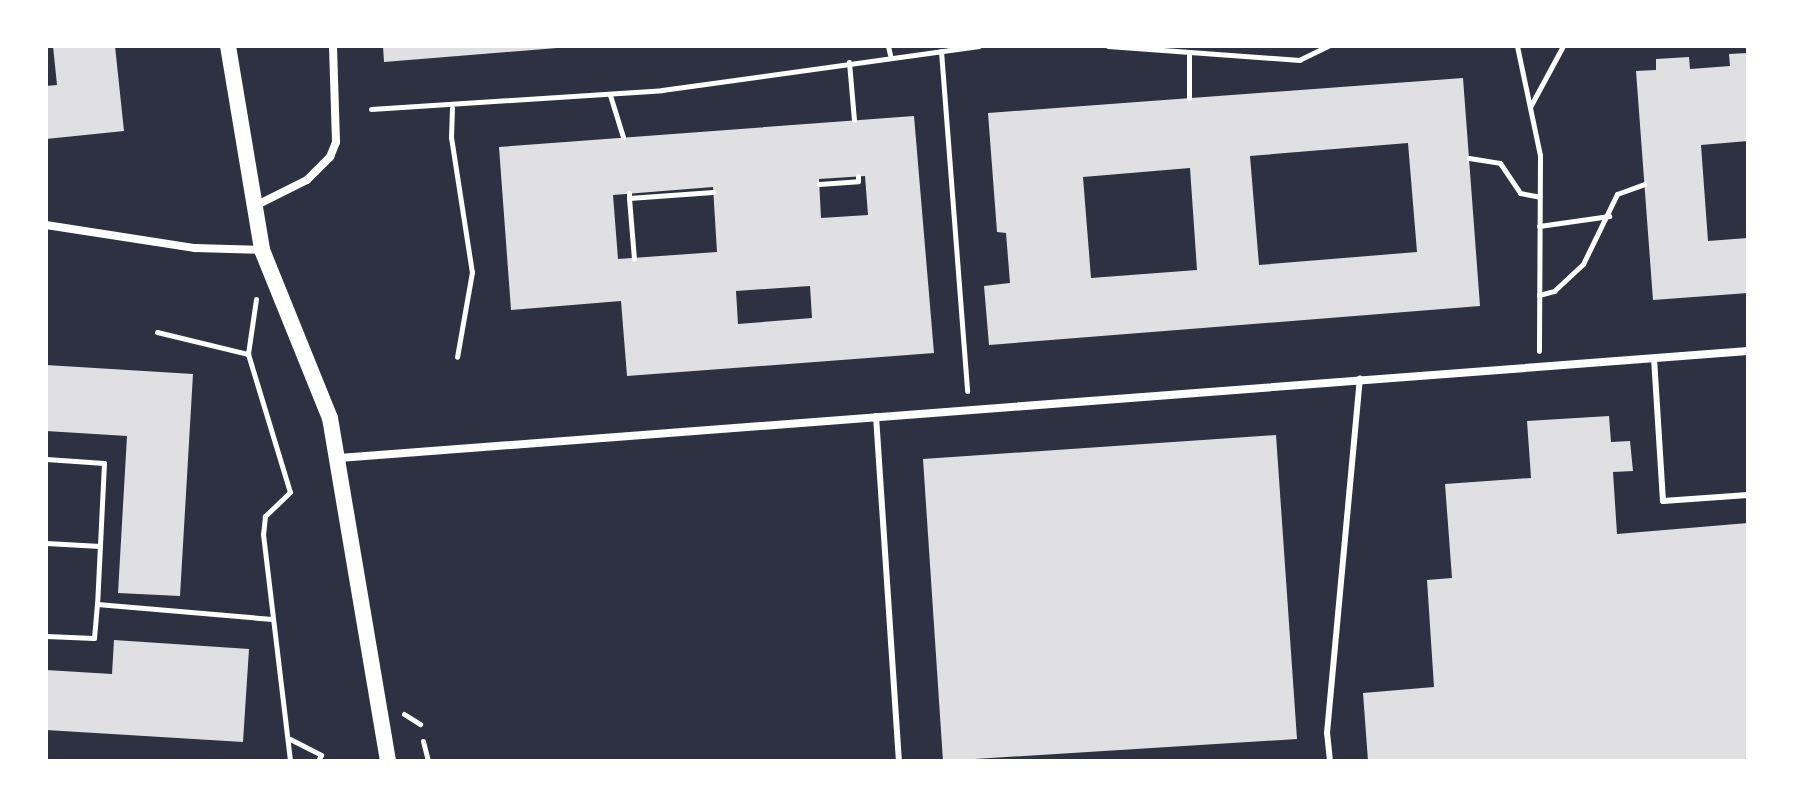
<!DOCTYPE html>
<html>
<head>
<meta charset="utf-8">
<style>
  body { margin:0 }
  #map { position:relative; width:1794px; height:807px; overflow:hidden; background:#2d3142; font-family:"Crimson Pro",serif }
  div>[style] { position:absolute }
  .building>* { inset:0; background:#e0e0e3 }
  .path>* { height:5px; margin:-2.5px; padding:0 2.5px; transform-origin:2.5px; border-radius:2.5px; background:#fff }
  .service>* { height:6px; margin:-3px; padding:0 3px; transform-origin:3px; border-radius:3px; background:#fff }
  .minor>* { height:8px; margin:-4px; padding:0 4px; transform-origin:4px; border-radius:4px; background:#fff }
  .secondary>* { height:16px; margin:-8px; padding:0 8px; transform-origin:8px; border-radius:8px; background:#fff }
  span { translate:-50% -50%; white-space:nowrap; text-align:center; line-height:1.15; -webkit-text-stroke:8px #fff; paint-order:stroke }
  .frame { position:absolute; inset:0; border:48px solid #fff; pointer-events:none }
</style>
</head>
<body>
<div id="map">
  <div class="building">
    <i style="clip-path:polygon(53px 46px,115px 46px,124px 131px,46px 139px,46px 86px,57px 85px)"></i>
    <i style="clip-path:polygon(383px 46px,557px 46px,557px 48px,384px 62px)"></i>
    <i style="clip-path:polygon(1748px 53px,1748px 141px,1701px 145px,1708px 241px,1748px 238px,1748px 293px,1653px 300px,1636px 71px,1656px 70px,1656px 59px,1689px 57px,1690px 69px,1730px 66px,1729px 54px)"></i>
    <i style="clip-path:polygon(evenodd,1463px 78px,1480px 306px,989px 345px,984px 286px,1010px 283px,1006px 233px,997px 232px,988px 113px,1463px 78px,1408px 143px,1417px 252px,1259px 265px,1250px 156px,1408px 143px,1463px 78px,1190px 168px,1197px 270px,1091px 278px,1083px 177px,1190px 168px)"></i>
    <i style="clip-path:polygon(evenodd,914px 116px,934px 353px,627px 376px,621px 301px,511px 310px,499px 147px,914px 116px,865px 176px,868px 215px,821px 218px,819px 179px,865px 176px,914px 116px,713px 187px,717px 252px,618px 259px,613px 195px,713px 187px,914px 116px,810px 286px,812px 318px,738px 324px,736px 291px,810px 286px)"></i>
    <i style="clip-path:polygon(46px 365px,193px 374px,180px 596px,118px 593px,127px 436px,46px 431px)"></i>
    <i style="clip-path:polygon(1609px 416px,1611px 442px,1630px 441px,1633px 471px,1613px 472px,1617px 534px,1748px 523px,1748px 761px,1368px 761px,1363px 693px,1434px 687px,1427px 580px,1452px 578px,1445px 484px,1531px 478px,1527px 421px)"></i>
    <i style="clip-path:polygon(1276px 435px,1297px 739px,943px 761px,923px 459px)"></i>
    <i style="clip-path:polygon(114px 640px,249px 649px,243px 742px,46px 730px,46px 670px,112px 674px)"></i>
  </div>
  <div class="path">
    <i style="left:888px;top:46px;width:9px;rotate:77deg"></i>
    <i style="left:1108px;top:46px;width:192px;rotate:4.2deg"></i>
    <i style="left:1299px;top:60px;width:32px;rotate:-26deg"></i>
    <i style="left:1517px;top:46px;width:111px;rotate:78.1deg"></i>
    <i style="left:1540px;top:155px;width:196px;rotate:90.3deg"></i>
    <i style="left:941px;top:51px;width:341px;rotate:85.6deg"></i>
    <i style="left:849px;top:62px;width:58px;rotate:85.1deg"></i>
    <i style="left:610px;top:95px;width:44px;rotate:72.8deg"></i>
    <i style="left:1189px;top:98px;width:46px;rotate:-90deg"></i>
    <i style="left:1530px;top:107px;width:69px;rotate:-61.6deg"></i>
    <i style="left:452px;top:108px;width:29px;rotate:92deg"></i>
    <i style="left:451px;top:137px;width:137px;rotate:81.2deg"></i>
    <i style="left:472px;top:272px;width:86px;rotate:100deg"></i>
    <i style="left:371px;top:109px;width:292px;rotate:-3.7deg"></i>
    <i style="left:662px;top:90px;width:320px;rotate:-7.9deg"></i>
    <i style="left:1469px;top:158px;width:31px;rotate:9deg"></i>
    <i style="left:1500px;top:163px;width:36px;rotate:56deg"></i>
    <i style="left:1520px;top:193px;width:20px;rotate:11deg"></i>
    <i style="left:819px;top:184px;width:39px;rotate:-4deg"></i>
    <i style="left:858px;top:181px;width:5px;rotate:-90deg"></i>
    <i style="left:629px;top:193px;width:5px;rotate:90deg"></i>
    <i style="left:629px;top:198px;width:84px;rotate:-4.1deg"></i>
    <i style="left:629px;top:198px;width:61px;rotate:85.3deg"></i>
    <i style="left:1539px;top:226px;width:71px;rotate:-8.1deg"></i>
    <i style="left:1539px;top:295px;width:16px;rotate:-15deg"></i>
    <i style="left:1554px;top:291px;width:40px;rotate:-43deg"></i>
    <i style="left:1583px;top:264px;width:78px;rotate:-64.1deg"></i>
    <i style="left:1617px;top:194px;width:29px;rotate:-20deg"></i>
    <i style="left:256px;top:299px;width:56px;rotate:98.3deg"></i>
    <i style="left:248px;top:354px;width:144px;rotate:73.1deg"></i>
    <i style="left:290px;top:492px;width:35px;rotate:136deg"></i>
    <i style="left:265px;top:516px;width:18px;rotate:96deg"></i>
    <i style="left:263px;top:534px;width:229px;rotate:83.2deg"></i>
    <i style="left:157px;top:332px;width:94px;rotate:13.6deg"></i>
    <i style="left:46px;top:459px;width:58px;rotate:3.9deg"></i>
    <i style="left:104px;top:463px;width:141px;rotate:92.8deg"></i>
    <i style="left:46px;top:543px;width:54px;rotate:3.2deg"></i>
    <i style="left:46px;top:636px;width:48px;rotate:2.4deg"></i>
    <i style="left:94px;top:638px;width:34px;rotate:-85deg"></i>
    <i style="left:97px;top:604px;width:176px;rotate:4.9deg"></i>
    <i style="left:404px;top:714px;width:19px;rotate:32deg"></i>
    <i style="left:290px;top:739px;width:35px;rotate:27deg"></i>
    <i style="left:321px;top:755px;width:7px;rotate:117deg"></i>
    <i style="left:423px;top:741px;width:21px;rotate:76deg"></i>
  </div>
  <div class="service">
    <i style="left:1654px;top:358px;width:143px;rotate:86.4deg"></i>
    <i style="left:1663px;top:501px;width:85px;rotate:-4deg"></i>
    <i style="left:876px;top:416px;width:346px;rotate:86.2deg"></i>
    <i style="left:1330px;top:761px;width:28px;rotate:-96deg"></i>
    <i style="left:1327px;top:733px;width:356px;rotate:-84.7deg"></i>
  </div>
  <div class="minor">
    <i style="left:255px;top:206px;width:58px;rotate:-26.6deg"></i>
    <i style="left:307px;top:180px;width:33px;rotate:-45deg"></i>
    <i style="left:330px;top:157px;width:16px;rotate:-68deg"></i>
    <i style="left:336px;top:142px;width:96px;rotate:-91.8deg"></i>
    <i style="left:46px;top:225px;width:151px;rotate:8.8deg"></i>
    <i style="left:195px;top:248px;width:66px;rotate:1.7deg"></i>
    <i style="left:339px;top:458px;width:1413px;rotate:-4.34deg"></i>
  </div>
  <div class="secondary">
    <i style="left:228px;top:46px;width:207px;rotate:80.5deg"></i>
    <i style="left:262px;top:250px;width:181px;rotate:68deg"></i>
    <i style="left:330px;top:418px;width:348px;rotate:80.4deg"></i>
  </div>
  <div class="frame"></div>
</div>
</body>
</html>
